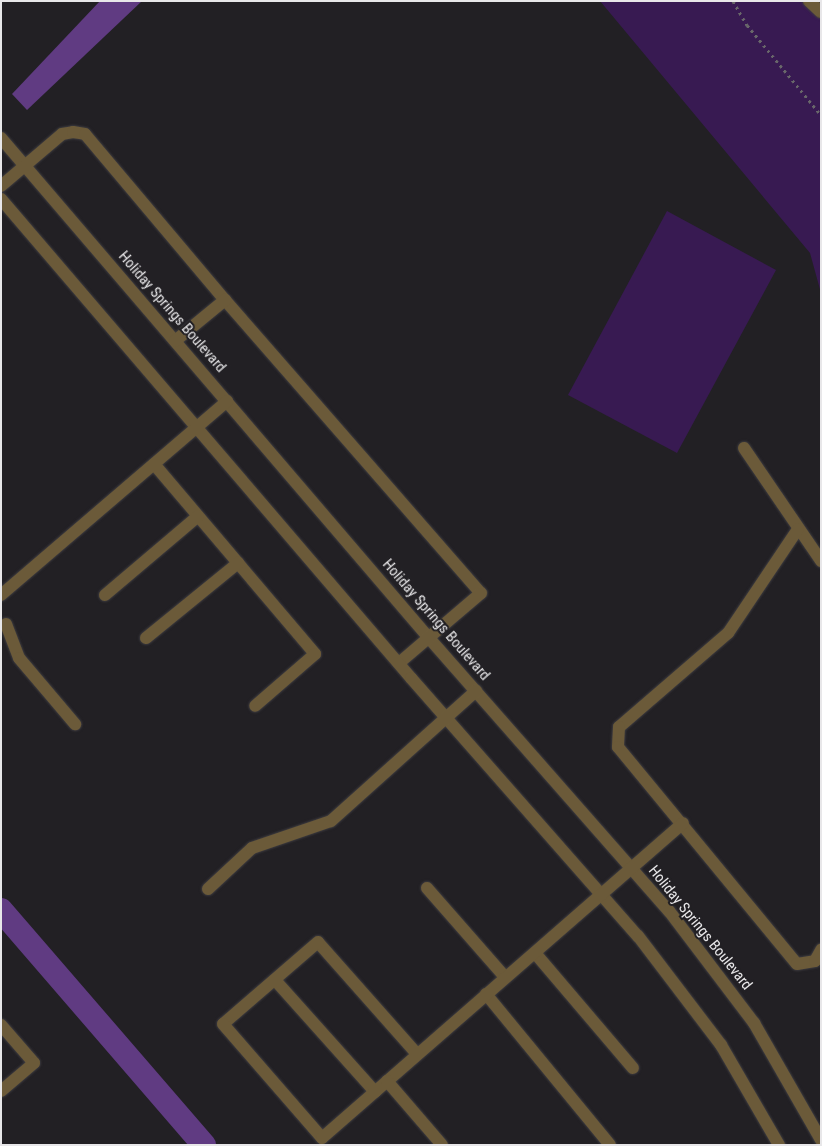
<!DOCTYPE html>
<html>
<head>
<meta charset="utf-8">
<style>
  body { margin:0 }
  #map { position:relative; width:822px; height:1146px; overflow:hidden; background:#222024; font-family:"Roboto Condensed",sans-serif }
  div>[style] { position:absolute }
  .green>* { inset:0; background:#381a52 }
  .water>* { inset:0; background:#603b82 }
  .canal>* { height:24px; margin:-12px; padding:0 12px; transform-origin:12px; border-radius:12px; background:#603b82 }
  .path>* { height:3px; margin-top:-1.5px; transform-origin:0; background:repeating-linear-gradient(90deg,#69676a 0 2.5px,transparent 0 6.5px) }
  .roads { filter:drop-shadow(0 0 1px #3e3c40) drop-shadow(0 0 1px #3e3c40) }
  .minor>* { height:12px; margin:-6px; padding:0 6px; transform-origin:6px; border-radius:6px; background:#6b5a39 }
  span { translate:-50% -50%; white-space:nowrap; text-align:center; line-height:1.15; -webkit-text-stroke:4px #222024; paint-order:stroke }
  .street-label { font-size:15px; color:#e8e7e9 }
  .frame { position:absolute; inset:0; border:2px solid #e8e7e9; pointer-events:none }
</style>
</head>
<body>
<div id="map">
  <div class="green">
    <i style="clip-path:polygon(600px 1px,821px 1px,821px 293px,810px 253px)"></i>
    <i style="clip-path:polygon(667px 211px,776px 270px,677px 453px,568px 395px)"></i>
  </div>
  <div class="water">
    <i style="clip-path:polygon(100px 1px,142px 1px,27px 110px,12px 94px)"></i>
  </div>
  <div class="canal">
    <i style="left:1px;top:910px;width:311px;rotate:49.2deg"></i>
  </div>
  <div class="path">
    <i style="left:733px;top:1px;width:28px;rotate:60deg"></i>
    <i style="left:747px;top:25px;width:117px;rotate:50.6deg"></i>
  </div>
  <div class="roads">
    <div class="minor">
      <i style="left:809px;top:1px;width:16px;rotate:43deg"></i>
      <i style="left:1px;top:138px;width:658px;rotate:49.44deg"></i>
      <i style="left:429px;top:638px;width:363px;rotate:48.7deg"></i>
      <i style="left:669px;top:911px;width:141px;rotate:52.8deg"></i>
      <i style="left:754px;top:1023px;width:135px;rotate:60.2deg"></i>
      <i style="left:1px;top:186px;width:80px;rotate:-40.4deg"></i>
      <i style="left:62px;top:134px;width:11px;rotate:-10deg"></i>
      <i style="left:73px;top:132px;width:12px;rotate:9deg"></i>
      <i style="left:85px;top:134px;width:217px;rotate:49.9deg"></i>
      <i style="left:225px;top:300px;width:389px;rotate:48.9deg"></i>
      <i style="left:481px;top:593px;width:108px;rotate:139.5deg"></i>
      <i style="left:1px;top:199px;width:631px;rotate:49.44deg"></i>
      <i style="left:411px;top:678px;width:344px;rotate:48.7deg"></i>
      <i style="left:638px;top:936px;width:137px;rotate:52.7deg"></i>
      <i style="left:721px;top:1045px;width:116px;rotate:59.9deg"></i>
      <i style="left:175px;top:341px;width:65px;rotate:-39.4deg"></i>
      <i style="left:744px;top:448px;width:137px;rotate:55.7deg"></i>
      <i style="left:154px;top:464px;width:249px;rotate:49.7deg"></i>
      <i style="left:315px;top:654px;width:79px;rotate:139.1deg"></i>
      <i style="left:798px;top:529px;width:125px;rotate:123.9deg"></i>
      <i style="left:728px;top:633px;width:144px;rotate:139.2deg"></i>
      <i style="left:619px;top:727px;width:20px;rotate:93deg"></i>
      <i style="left:618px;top:747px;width:281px;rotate:50.5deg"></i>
      <i style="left:797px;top:964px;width:18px;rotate:-9deg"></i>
      <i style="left:815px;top:961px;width:13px;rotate:-61deg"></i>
      <i style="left:1px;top:595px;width:298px;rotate:-40.6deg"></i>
      <i style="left:105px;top:595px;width:122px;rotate:-40.3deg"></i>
      <i style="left:6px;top:624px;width:36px;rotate:69deg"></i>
      <i style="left:19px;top:658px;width:87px;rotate:49.7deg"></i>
      <i style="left:146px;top:638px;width:119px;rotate:-39.2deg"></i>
      <i style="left:427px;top:888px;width:118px;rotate:48.8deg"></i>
      <i style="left:208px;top:889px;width:60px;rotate:-43deg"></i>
      <i style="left:252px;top:848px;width:83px;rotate:-18.9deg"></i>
      <i style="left:331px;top:821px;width:195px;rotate:-41.9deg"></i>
      <i style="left:535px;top:953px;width:151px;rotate:49.6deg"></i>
      <i style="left:275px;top:980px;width:150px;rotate:48.2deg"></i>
      <i style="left:486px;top:994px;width:195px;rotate:50.6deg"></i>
      <i style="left:1px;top:1025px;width:50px;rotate:49deg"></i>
      <i style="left:34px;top:1063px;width:43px;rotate:139.7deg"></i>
      <i style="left:417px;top:1054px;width:149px;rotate:-131.5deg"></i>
      <i style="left:318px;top:942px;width:125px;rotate:139.2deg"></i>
      <i style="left:223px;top:1024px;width:151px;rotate:49deg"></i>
      <i style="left:322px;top:1138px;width:479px;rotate:-41.1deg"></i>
      <i style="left:387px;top:1081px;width:84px;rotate:49.3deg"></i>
    </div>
  </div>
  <div class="street-label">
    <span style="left:172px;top:312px;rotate:49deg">Holiday Springs Boulevard</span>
    <span style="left:436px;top:620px;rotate:49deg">Holiday Springs Boulevard</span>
    <span style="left:700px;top:928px;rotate:51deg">Holiday Springs Boulevard</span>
  </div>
  <div class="frame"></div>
</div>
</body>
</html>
